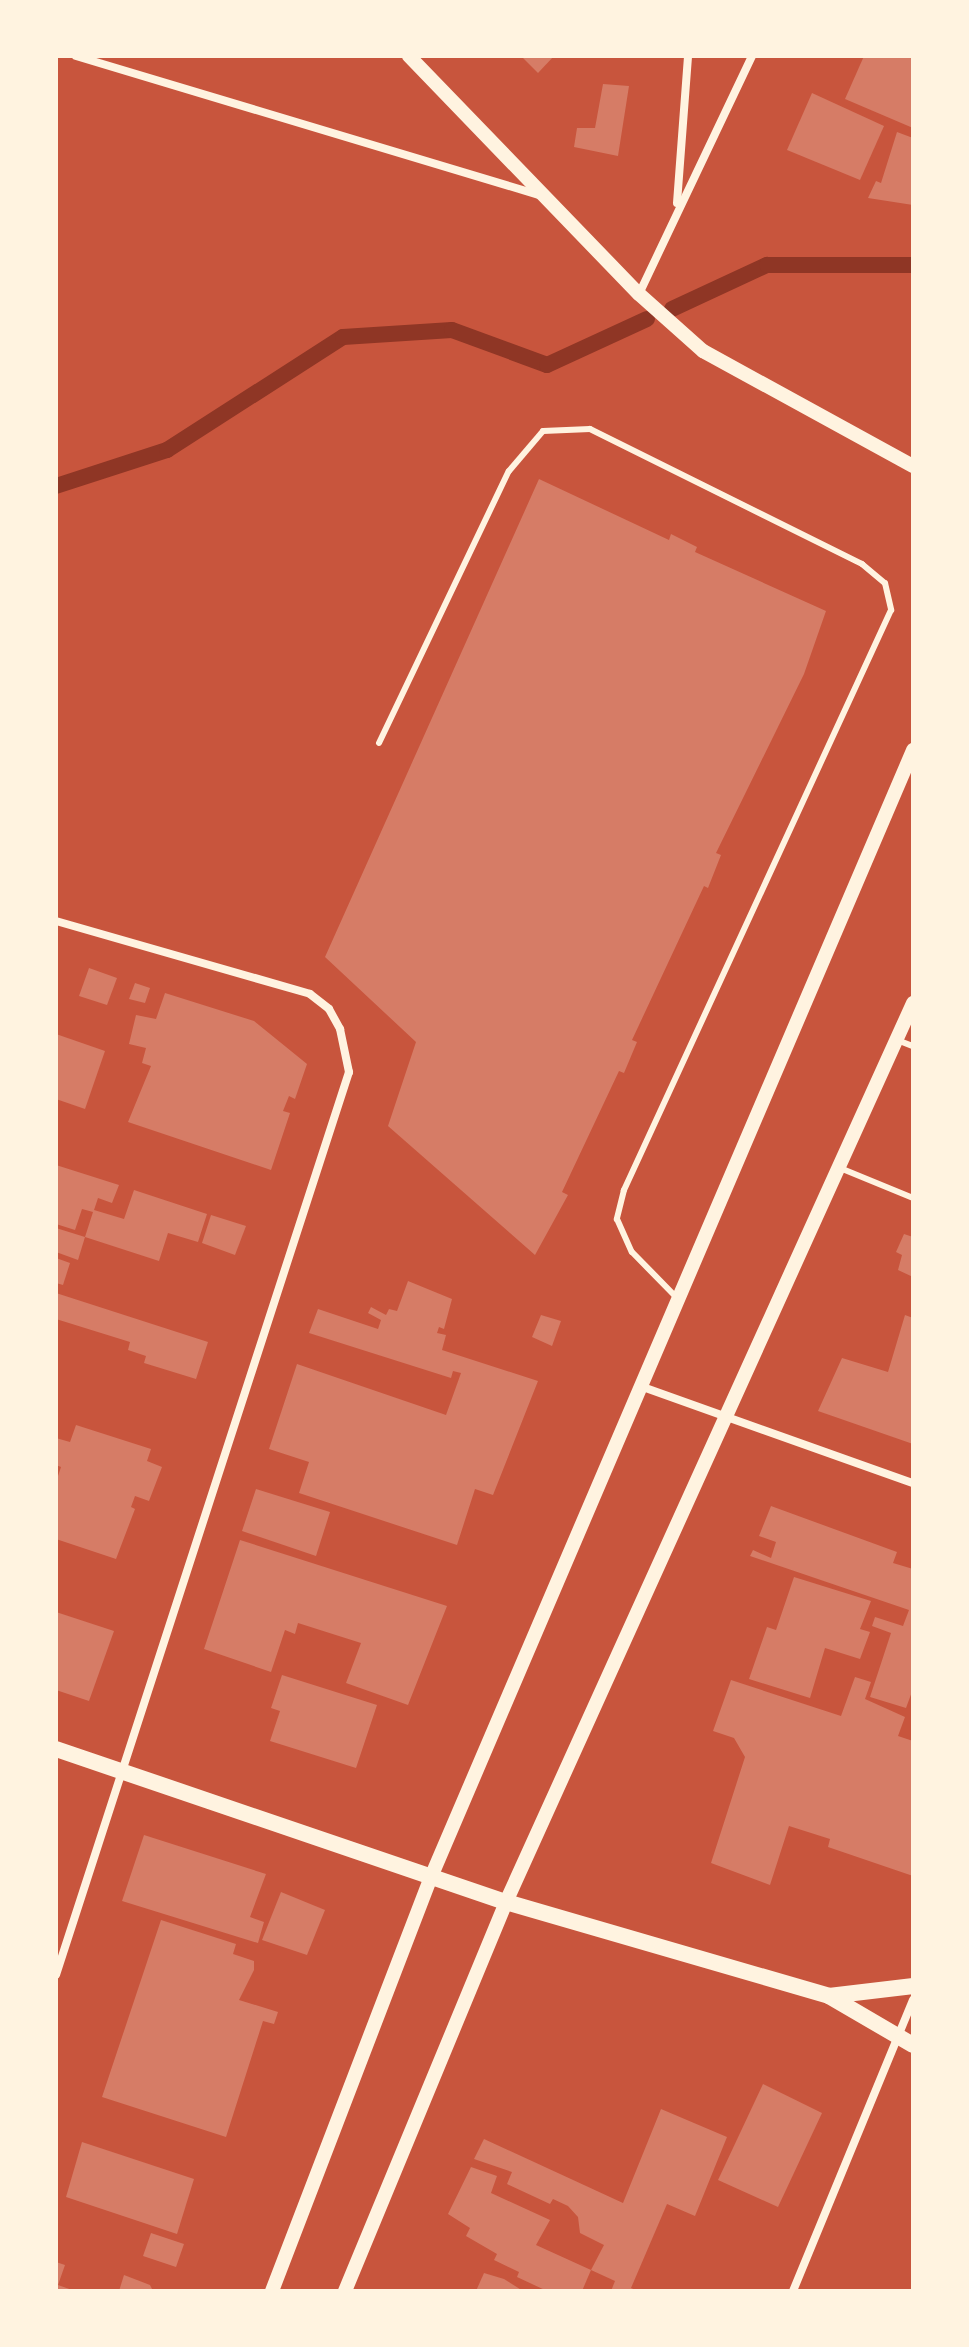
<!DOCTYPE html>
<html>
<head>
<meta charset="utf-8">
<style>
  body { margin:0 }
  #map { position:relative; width:969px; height:2347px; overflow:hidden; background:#c8553d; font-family:"Varela Round",sans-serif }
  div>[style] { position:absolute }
  .stream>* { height:16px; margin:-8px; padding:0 8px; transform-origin:8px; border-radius:8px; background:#8f3625 }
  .building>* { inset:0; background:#d67c66 }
  .service>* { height:6px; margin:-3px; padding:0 3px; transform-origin:3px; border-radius:3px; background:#fff3e0 }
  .minor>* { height:8px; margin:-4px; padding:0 4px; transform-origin:4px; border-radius:4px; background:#fff3e0 }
  .tertiary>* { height:14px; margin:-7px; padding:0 7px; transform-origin:7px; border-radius:7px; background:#fff3e0 }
  .secondary>* { height:16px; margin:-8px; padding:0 8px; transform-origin:8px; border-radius:8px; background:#fff3e0 }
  span { translate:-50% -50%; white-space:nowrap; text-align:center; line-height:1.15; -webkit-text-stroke:6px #fff3e0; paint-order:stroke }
  .frame { position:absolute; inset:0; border:58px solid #fff3e0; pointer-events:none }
</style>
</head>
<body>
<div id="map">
  <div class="stream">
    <i style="left:672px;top:309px;width:105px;rotate:-24.9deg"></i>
    <i style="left:767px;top:265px;width:146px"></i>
    <i style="left:56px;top:486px;width:117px;rotate:-18deg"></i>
    <i style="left:167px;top:450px;width:209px;rotate:-32.7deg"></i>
    <i style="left:343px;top:337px;width:109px;rotate:-3.7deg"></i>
    <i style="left:452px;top:330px;width:101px;rotate:20.2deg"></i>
    <i style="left:547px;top:365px;width:110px;rotate:-24.7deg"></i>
  </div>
  <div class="building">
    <i style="clip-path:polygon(521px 56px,554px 56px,538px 73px)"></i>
    <i style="clip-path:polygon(864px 56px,913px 58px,913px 128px,845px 99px)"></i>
    <i style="clip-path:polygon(603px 84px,629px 86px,618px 156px,574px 147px,577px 128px,595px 128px)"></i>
    <i style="clip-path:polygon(812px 93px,884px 126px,860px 180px,787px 150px)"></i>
    <i style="clip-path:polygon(897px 132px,913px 138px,913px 205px,868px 198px,876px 181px,881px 183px)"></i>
    <i style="clip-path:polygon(539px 479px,669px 540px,671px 534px,697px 547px,695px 552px,826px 611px,804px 674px,716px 853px,721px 855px,708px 888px,704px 886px,632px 1040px,637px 1042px,624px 1073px,619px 1071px,562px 1192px,568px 1195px,535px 1255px,388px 1126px,416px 1042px,325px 957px)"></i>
    <i style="clip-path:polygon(89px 968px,117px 978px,107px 1005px,79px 996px)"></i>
    <i style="clip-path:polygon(135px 983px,150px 988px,145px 1003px,129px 999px)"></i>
    <i style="clip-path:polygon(165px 993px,254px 1021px,307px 1064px,295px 1099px,289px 1096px,283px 1111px,290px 1113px,271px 1170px,128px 1122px,151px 1066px,142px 1063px,146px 1048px,129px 1044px,136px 1015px,156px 1019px)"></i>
    <i style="clip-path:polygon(56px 1034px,105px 1051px,85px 1109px,56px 1099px)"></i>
    <i style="clip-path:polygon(56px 1165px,119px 1185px,112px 1203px,98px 1198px,94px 1210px,124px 1219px,134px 1190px,207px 1214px,198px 1242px,168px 1233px,159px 1261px,85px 1237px,93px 1212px,82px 1209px,75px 1230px,56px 1224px)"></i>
    <i style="clip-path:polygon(211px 1215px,246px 1226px,235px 1255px,202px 1243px)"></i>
    <i style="clip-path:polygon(56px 1228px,85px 1237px,78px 1260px,56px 1252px)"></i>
    <i style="clip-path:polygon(904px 1234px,913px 1237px,913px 1277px,898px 1270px,902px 1255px,896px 1252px)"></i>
    <i style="clip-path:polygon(56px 1258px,70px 1263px,63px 1285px,56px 1283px)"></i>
    <i style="clip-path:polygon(408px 1281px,452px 1299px,444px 1329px,439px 1327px,437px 1333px,446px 1335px,442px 1350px,538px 1381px,493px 1495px,475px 1489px,457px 1545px,299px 1493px,309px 1462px,269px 1449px,297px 1364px,446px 1415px,461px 1373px,453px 1371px,451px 1378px,309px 1333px,318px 1309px,378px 1329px,381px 1320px,368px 1313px,371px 1307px,386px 1315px,389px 1309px,397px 1311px)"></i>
    <i style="clip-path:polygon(56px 1293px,208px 1342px,196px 1379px,144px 1363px,146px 1356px,128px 1350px,130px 1342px,56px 1319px)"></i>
    <i style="clip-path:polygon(541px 1315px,561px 1321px,552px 1346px,532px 1337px)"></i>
    <i style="clip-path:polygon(905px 1315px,913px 1318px,913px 1444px,818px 1411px,842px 1358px,888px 1372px)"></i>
    <i style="clip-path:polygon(76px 1425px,151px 1449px,147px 1461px,162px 1467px,149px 1501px,135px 1496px,131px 1507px,135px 1509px,116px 1559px,56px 1539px,56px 1482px,61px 1467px,56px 1465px,56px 1438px,70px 1442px)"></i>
    <i style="clip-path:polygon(256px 1489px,330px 1512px,316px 1556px,242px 1531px)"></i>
    <i style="clip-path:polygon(771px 1506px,897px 1552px,893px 1563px,913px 1569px,913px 1689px,906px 1708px,870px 1697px,891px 1633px,872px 1626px,875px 1617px,903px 1626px,909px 1610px,750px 1556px,753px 1550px,771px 1558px,776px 1542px,759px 1536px)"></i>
    <i style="clip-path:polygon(240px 1540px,447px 1606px,408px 1705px,346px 1683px,361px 1643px,298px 1623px,295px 1634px,285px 1630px,271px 1672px,204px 1649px)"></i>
    <i style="clip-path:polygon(794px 1577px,871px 1601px,860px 1629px,870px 1632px,860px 1659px,825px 1648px,810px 1698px,749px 1679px,767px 1627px,776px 1630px)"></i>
    <i style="clip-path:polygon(56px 1612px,114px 1631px,89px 1701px,56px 1690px)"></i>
    <i style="clip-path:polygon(282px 1675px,377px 1705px,356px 1768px,270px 1741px,280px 1711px,271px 1708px)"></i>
    <i style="clip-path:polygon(855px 1677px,871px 1682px,865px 1699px,905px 1717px,898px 1736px,913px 1741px,913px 1876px,828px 1847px,830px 1839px,789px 1826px,770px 1885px,711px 1863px,745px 1757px,734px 1738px,713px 1731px,731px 1680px,841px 1716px)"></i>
    <i style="clip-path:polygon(144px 1835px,266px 1874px,250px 1917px,264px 1922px,258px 1943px,122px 1901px)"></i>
    <i style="clip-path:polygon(281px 1892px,325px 1910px,307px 1955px,262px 1940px)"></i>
    <i style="clip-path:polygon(161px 1920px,236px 1944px,233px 1954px,254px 1961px,254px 1970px,239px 2000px,278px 2012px,274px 2024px,263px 2021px,226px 2137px,102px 2097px)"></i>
    <i style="clip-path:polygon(763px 2084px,822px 2113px,778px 2207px,718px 2180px)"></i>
    <i style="clip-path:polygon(661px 2109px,727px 2137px,695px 2216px,667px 2204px,631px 2288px,638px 2291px,611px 2291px,615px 2281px,591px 2270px,604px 2245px,580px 2233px,578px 2217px,568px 2206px,553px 2199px,550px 2204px,507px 2184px,512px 2172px,474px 2159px,484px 2139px,623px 2203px)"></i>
    <i style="clip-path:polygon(82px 2142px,194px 2179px,177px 2234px,66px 2197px)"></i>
    <i style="clip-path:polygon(471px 2167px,497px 2176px,491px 2193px,550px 2220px,536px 2245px,591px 2270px,582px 2291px,547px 2291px,517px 2277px,519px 2272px,494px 2260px,497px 2254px,466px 2236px,470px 2228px,448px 2214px)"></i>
    <i style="clip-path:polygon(151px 2233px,184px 2244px,176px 2267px,143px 2256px)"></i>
    <i style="clip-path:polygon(56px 2262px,65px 2265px,58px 2285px,75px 2291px,56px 2291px)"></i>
    <i style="clip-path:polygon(484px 2273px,504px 2279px,523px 2291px,476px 2291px)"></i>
    <i style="clip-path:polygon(124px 2275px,150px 2285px,153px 2291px,119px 2291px)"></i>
  </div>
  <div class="service">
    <i style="left:379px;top:743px;width:301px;rotate:-64.5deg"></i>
    <i style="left:509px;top:471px;width:52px;rotate:-49.6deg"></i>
    <i style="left:543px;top:431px;width:47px;rotate:-2.4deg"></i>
    <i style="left:590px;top:429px;width:304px;rotate:26.4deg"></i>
    <i style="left:862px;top:564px;width:30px;rotate:40deg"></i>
    <i style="left:885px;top:583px;width:28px;rotate:77deg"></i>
    <i style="left:891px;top:610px;width:639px;rotate:114.72deg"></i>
    <i style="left:624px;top:1190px;width:30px;rotate:104deg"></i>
    <i style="left:617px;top:1219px;width:36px;rotate:66deg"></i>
    <i style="left:632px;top:1252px;width:64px;rotate:45.6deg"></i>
    <i style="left:897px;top:1040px;width:17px;rotate:21deg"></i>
    <i style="left:840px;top:1168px;width:79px;rotate:22.3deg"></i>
  </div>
  <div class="minor">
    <i style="left:76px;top:56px;width:483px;rotate:16.7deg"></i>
    <i style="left:677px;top:203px;width:147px;rotate:-85.7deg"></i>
    <i style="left:639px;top:294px;width:263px;rotate:-64.6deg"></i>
    <i style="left:56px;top:921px;width:264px;rotate:16deg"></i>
    <i style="left:310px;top:994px;width:24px;rotate:38deg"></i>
    <i style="left:329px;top:1009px;width:23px;rotate:61deg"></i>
    <i style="left:340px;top:1029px;width:44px;rotate:78.2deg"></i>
    <i style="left:349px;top:1072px;width:949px;rotate:107.98deg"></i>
    <i style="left:640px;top:1386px;width:290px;rotate:19.6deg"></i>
    <i style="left:793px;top:2291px;width:315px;rotate:-67.6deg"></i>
  </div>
  <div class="tertiary">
    <i style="left:409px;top:56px;width:331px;rotate:46deg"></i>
    <i style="left:639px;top:294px;width:86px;rotate:41.7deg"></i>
    <i style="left:703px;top:351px;width:239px;rotate:28.7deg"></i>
    <i style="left:272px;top:2291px;width:443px;rotate:-69deg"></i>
    <i style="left:431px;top:1877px;width:1226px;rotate:-66.84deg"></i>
    <i style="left:345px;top:2291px;width:421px;rotate:-67.5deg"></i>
    <i style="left:506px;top:1902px;width:987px;rotate:-65.64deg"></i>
  </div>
  <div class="secondary">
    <i style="left:56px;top:1749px;width:475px;rotate:18.8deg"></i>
    <i style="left:506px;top:1902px;width:336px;rotate:16.2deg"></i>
    <i style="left:829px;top:1996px;width:97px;rotate:30.3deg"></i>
    <i style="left:829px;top:1996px;width:85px;rotate:-6.8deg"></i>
  </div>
  <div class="frame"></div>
</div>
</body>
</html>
